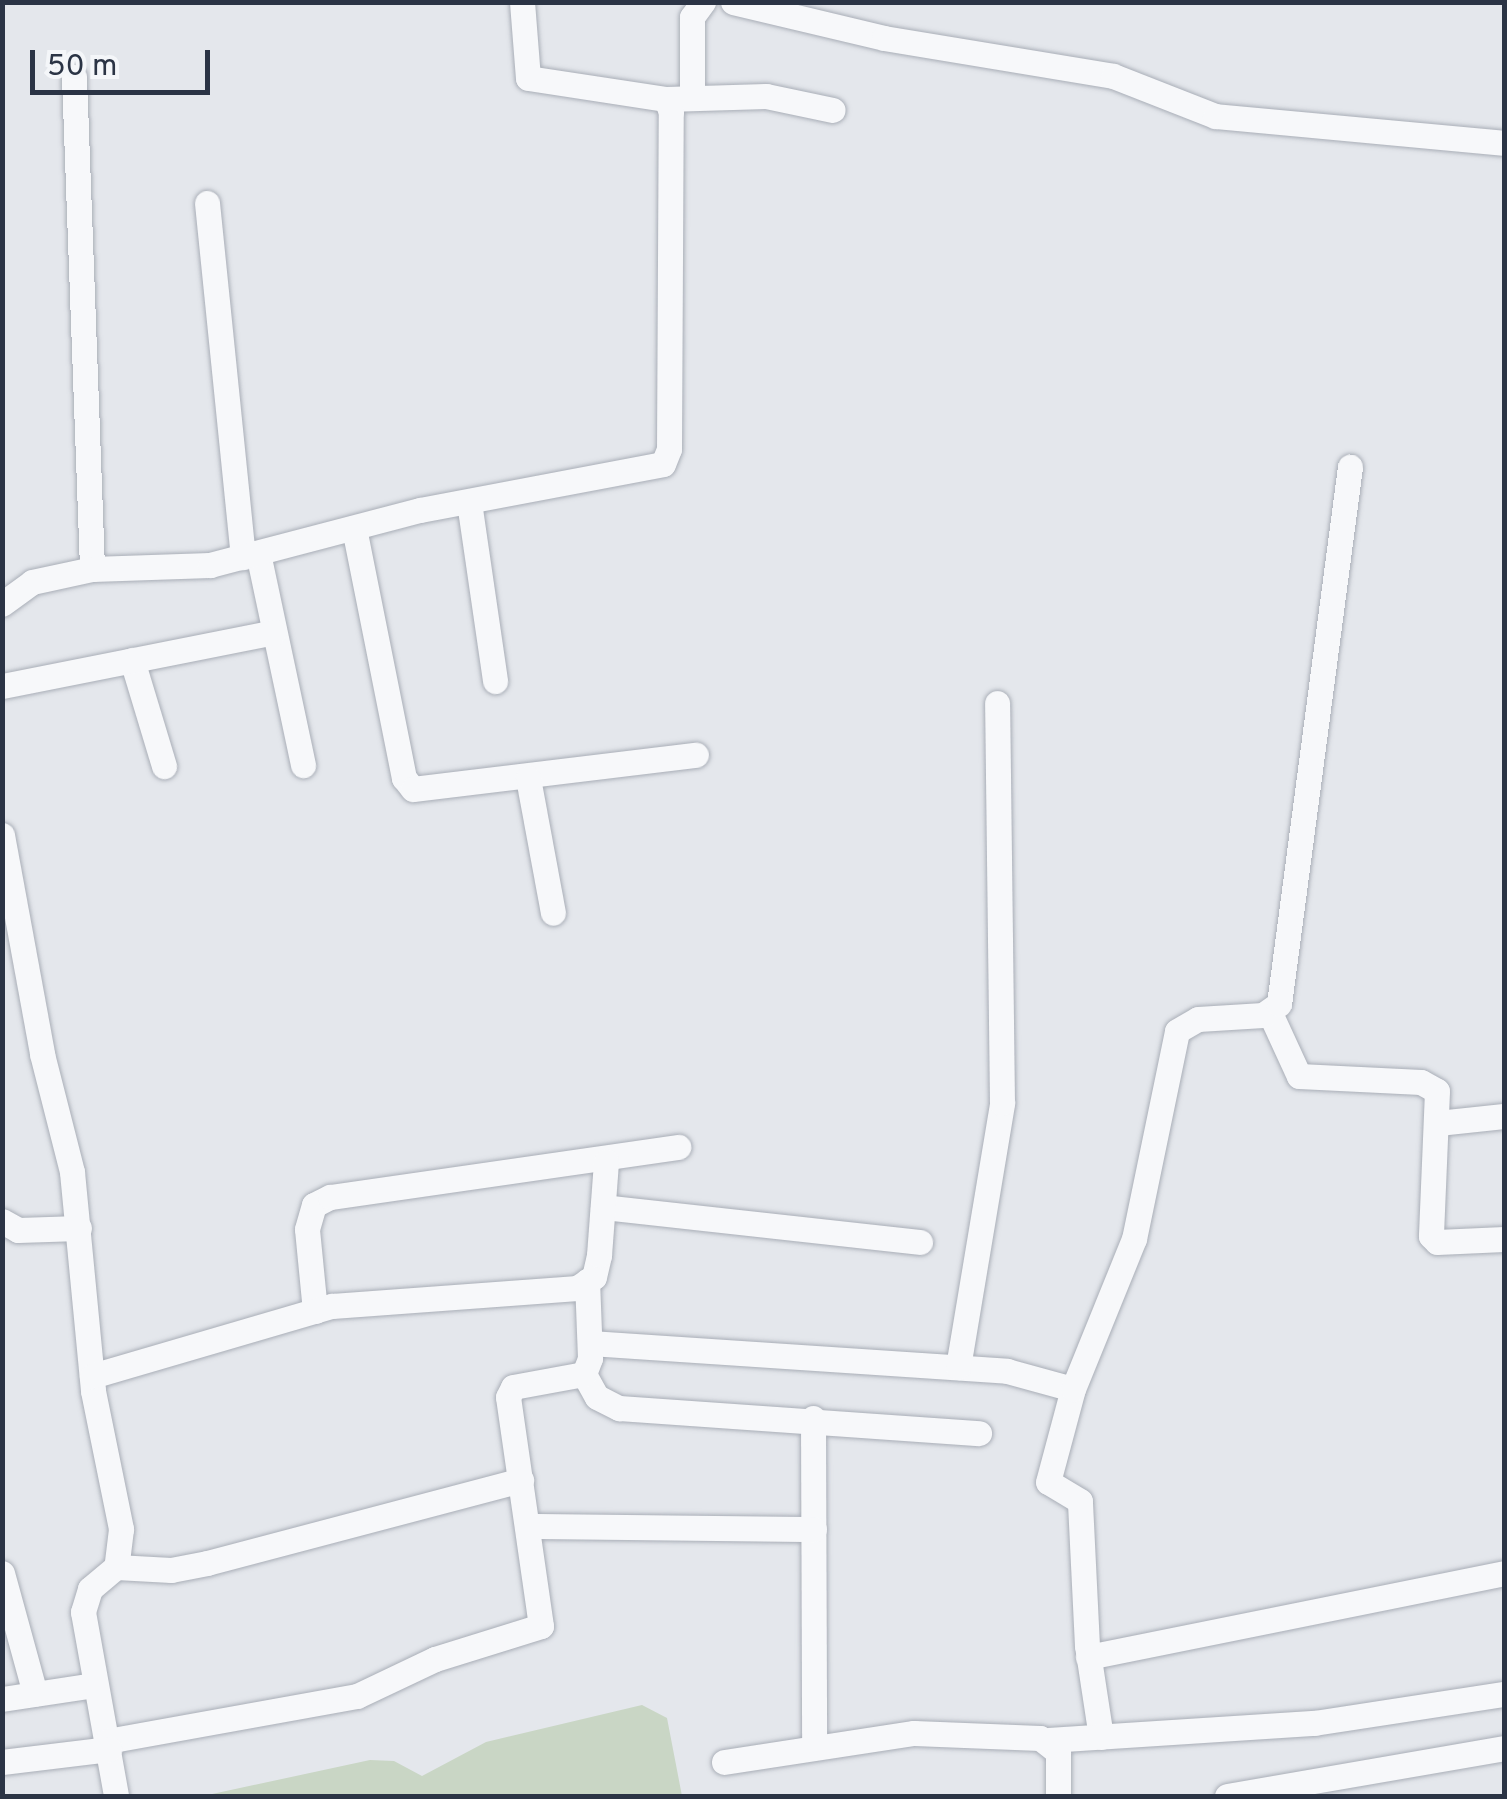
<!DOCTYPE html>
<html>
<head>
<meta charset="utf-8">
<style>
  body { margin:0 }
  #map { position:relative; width:1507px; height:1799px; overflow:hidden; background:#e4e7ec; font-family:Overpass,sans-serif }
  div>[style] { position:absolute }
  .green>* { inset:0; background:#c9d6c5 }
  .roads { filter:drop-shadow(0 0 2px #a9aeb7) drop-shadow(0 0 2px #a9aeb7) }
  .street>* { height:25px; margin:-12.5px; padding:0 12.5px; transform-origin:12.5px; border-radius:12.5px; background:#f7f8fa }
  span { translate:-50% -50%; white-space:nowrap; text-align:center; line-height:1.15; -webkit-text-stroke:10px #f4f6f9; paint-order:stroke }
  .frame { position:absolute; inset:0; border:5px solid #2b3445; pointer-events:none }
  .scale { position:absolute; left:30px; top:50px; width:180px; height:45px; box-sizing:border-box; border:5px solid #2b3445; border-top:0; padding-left:12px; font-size:30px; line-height:35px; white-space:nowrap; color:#2b3445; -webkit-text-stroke:8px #f4f6f9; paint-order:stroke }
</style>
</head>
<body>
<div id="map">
  <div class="green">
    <i style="clip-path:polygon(642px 1705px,667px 1718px,682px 1796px,203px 1796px,370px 1760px,394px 1761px,422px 1776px,486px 1742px)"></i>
  </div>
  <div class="roads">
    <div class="street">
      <i style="left:522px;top:2px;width:76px;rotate:85.5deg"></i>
      <i style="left:528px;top:78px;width:140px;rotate:8.7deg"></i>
      <i style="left:666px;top:99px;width:100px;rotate:-1.7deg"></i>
      <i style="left:766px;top:96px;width:68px;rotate:11.8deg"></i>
      <i style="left:733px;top:2px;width:155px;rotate:13.4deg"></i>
      <i style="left:884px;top:38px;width:232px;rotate:9.4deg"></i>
      <i style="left:1113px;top:76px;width:110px;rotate:21.4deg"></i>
      <i style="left:1215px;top:116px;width:290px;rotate:5.3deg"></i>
      <i style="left:74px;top:77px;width:492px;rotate:87.9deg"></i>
      <i style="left:692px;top:95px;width:78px;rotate:-90deg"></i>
      <i style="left:692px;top:17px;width:19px;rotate:-54deg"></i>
      <i style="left:207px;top:203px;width:356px;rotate:84.2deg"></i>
      <i style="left:469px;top:502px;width:181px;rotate:81.7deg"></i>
      <i style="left:354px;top:528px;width:255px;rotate:78.7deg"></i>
      <i style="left:404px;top:778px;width:14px;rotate:51deg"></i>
      <i style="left:413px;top:789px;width:285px;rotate:-6.9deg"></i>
      <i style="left:258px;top:553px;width:217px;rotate:78deg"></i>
      <i style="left:2px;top:604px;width:37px;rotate:-36deg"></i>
      <i style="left:32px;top:582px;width:61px;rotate:-12.2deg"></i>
      <i style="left:92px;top:569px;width:118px;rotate:-1.9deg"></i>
      <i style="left:210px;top:565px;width:217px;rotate:-14.7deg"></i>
      <i style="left:420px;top:510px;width:247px;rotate:-10.7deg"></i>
      <i style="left:663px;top:464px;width:16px;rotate:-68deg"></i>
      <i style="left:669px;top:449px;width:337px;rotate:-89.7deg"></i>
      <i style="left:671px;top:112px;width:14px;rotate:-111deg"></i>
      <i style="left:132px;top:660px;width:111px;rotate:73.2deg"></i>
      <i style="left:2px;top:686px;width:277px;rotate:-11.2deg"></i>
      <i style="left:528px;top:778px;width:137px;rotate:79.5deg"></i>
      <i style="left:2px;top:835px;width:223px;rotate:79.6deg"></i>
      <i style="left:42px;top:1054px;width:122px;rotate:75.7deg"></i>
      <i style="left:72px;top:1172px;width:220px;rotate:84.5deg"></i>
      <i style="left:93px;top:1391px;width:141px;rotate:78.5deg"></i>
      <i style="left:121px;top:1529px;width:38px;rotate:97deg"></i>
      <i style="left:116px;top:1567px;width:34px;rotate:140deg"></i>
      <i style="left:90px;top:1589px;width:24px;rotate:107deg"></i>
      <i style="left:83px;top:1612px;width:187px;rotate:79.8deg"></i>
      <i style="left:1270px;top:1013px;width:69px;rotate:65.3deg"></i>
      <i style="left:1299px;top:1076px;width:122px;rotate:2.8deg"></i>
      <i style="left:1421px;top:1082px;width:18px;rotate:29deg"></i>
      <i style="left:1437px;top:1091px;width:145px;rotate:92.4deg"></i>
      <i style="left:1431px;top:1236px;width:8px;rotate:45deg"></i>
      <i style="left:1437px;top:1242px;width:67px;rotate:-2.6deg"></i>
      <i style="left:1438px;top:1123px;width:66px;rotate:-6.1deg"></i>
      <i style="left:603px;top:1207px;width:319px;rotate:6.3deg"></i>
      <i style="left:2px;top:1221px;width:18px;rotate:29deg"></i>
      <i style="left:18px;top:1230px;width:61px;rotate:-1.9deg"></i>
      <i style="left:315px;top:1311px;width:82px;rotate:-95.6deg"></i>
      <i style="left:307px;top:1229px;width:25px;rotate:-74deg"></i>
      <i style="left:314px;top:1205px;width:18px;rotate:-27deg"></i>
      <i style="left:330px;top:1197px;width:352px;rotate:-8.2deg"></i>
      <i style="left:590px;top:1343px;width:418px;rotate:3.8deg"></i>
      <i style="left:1007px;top:1371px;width:68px;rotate:15.3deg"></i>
      <i style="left:958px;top:1367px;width:268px;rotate:-80.5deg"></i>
      <i style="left:1002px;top:1103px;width:400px;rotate:-90.7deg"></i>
      <i style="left:584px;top:1374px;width:26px;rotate:61deg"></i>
      <i style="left:597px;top:1397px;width:25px;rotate:27deg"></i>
      <i style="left:619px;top:1408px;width:361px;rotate:4deg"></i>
      <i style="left:92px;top:1376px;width:250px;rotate:-16.3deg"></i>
      <i style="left:332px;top:1306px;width:246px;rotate:-4.2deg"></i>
      <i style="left:577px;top:1288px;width:20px;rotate:-33deg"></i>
      <i style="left:594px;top:1277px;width:23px;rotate:-77deg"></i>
      <i style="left:599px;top:1255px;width:94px;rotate:-85.7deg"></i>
      <i style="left:813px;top:1418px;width:329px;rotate:89.8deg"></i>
      <i style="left:528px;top:1526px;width:286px;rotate:0.6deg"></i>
      <i style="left:116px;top:1567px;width:55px;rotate:3.1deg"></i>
      <i style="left:171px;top:1570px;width:37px;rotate:-11deg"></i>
      <i style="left:207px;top:1563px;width:325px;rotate:-14.8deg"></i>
      <i style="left:2px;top:1573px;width:125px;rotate:74.7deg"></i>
      <i style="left:1088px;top:1657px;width:424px;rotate:-11.4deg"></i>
      <i style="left:2px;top:1699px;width:94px;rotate:-8.6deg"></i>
      <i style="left:1101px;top:1737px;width:92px;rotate:-98.7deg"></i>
      <i style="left:1087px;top:1646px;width:145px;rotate:-92.8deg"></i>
      <i style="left:1080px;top:1501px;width:37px;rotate:-149deg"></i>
      <i style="left:1048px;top:1482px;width:96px;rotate:-75deg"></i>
      <i style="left:1073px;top:1389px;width:162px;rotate:-67.9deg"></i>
      <i style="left:1134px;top:1239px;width:212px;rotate:-78.3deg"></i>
      <i style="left:1177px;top:1031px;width:24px;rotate:-30deg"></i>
      <i style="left:1198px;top:1019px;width:65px;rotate:-3.5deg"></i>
      <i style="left:1263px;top:1015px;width:19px;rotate:-35deg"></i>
      <i style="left:1279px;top:1004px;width:542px;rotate:-82.47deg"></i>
      <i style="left:1049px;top:1740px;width:266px;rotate:-3.7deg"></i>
      <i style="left:1314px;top:1723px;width:192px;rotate:-8.7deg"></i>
      <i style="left:107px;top:1741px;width:254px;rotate:-10.2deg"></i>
      <i style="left:357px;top:1696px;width:86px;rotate:-25.4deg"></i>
      <i style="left:435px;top:1659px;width:111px;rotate:-17.3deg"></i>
      <i style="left:541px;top:1626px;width:231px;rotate:-98.2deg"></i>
      <i style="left:508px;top:1397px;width:11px;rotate:-63deg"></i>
      <i style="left:513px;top:1387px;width:72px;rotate:-10.4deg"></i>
      <i style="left:584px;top:1374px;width:17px;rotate:-69deg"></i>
      <i style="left:590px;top:1358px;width:77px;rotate:-92.2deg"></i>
      <i style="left:2px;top:1762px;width:108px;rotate:-6.9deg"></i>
      <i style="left:724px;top:1762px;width:192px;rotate:-8.7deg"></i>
      <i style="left:914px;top:1733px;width:126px;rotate:2.3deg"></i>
      <i style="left:1040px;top:1738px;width:23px;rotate:38deg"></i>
      <i style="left:1058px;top:1752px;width:44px;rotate:90deg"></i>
      <i style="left:1227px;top:1796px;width:281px;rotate:-9.8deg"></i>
    </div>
  </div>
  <div class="frame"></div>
  <div class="scale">50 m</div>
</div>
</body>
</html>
